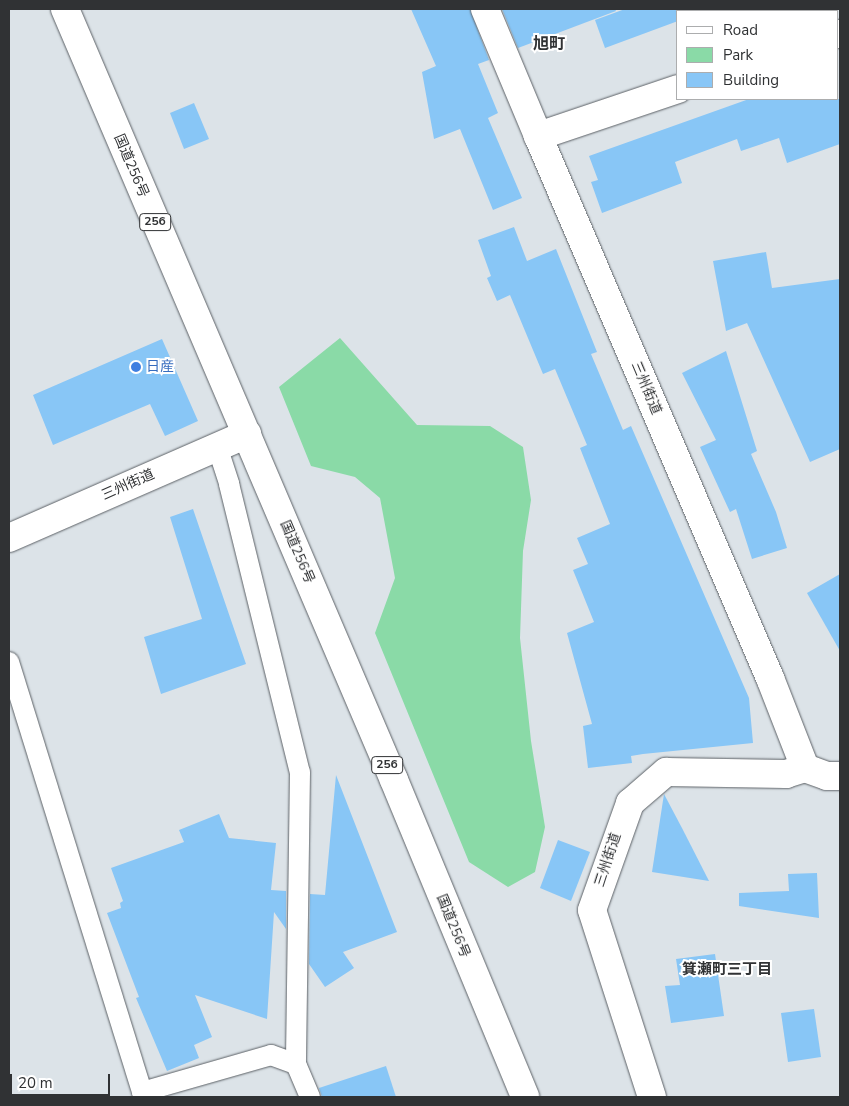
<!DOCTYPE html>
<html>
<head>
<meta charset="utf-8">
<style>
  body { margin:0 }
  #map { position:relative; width:849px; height:1106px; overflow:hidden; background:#dce3e8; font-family:"Nunito Sans","Noto Sans JP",sans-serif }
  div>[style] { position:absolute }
  .green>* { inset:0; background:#8adaa7 }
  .building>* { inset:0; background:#88c6f6 }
  .roads { filter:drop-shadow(0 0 1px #5c6166) drop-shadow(0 0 1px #5c6166) }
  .lane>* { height:20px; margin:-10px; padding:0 10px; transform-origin:10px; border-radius:10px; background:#fff }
  .street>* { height:28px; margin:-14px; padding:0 14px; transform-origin:14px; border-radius:14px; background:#fff }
  .secondary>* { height:28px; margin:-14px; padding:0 14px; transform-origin:14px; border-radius:14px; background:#fff }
  .highway>* { height:28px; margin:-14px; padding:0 14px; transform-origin:14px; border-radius:14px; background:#fff }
  .dots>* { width:14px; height:14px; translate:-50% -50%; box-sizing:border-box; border:2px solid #fff; border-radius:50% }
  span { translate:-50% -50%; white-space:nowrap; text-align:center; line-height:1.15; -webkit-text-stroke:4px #fff; paint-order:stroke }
  .shield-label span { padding:1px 4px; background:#fff; border:1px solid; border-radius:4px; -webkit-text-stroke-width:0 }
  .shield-label { font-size:12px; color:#303234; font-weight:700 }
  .street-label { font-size:14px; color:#303234 }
  .shop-label { font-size:14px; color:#366cbe }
  .left { translate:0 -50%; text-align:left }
  .neighbourhood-label { font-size:15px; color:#303234; font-weight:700 }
  .quarter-label { font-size:16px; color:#303234; font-weight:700 }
  .frame { position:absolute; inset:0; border:10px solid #303234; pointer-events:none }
  .legend { position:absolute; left:676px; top:10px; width:162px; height:90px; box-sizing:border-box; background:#fff; border:1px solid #acadae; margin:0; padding:6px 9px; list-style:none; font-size:15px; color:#303234 }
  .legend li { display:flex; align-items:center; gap:10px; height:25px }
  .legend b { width:25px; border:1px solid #acadae }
  .scale { position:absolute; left:10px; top:1074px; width:100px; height:22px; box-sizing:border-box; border:2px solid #303234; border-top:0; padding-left:6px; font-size:15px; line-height:18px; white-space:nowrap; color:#303234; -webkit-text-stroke:4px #fff; paint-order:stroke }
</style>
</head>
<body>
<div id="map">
  <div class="green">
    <i style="clip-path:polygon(340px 338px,417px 425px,490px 426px,523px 447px,531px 500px,523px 551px,520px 638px,531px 741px,545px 827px,535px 872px,508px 887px,469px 862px,375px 633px,395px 578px,380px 498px,355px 477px,311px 466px,279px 387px)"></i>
  </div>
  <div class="building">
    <i style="clip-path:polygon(411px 9px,470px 9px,489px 60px,478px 64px,498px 113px,488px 118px,522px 198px,493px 210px,460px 129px,434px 139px,422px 72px,436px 66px)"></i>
    <i style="clip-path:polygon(502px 9px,615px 9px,616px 11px,518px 48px)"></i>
    <i style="clip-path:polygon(625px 9px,676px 9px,678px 21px,605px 48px,595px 20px)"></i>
    <i style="clip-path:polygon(749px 99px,840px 99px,840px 144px,787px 163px,779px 138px,741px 151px,737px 139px,675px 162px,682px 183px,602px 213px,591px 182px,598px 180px,589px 156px)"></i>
    <i style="clip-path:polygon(194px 103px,209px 139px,184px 149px,170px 113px)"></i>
    <i style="clip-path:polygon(514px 227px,527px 261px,556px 249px,597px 352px,591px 354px,623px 430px,631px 426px,749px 698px,753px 743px,643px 754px,631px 756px,632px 763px,588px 768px,583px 726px,592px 724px,567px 633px,594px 622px,573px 570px,588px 564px,577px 538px,610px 524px,580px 448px,587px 445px,555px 369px,543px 374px,510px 295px,497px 301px,487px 278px,491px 276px,478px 240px)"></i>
    <i style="clip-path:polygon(766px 252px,772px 288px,840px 279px,840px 449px,810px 462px,747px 323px,726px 331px,713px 261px)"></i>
    <i style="clip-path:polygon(162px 339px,198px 421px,165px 436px,150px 404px,53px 445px,33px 395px)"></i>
    <i style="clip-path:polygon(726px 351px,757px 451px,751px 454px,776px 512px,787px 548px,752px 559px,736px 509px,730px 512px,700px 447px,716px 440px,682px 373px)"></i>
    <i style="clip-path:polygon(193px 509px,246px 664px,161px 694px,144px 637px,202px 619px,170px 517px)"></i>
    <i style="clip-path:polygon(840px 574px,840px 651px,807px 593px)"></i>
    <i style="clip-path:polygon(336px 775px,397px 932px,343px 952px,354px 968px,325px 987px,309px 964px,310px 894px,325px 895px)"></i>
    <i style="clip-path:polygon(664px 794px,683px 830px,709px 881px,652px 872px)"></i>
    <i style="clip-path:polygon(219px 814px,229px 838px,276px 843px,271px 890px,286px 891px,286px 929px,274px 912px,267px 1019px,195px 995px,212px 1037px,194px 1045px,199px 1058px,167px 1071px,136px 998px,139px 997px,107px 913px,121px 908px,120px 903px,123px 901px,111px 868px,184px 842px,179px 830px)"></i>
    <i style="clip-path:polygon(558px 840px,590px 852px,571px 901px,540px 888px)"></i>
    <i style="clip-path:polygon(817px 873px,819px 918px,739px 906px,739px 893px,789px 891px,788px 874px)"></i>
    <i style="clip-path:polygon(715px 954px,724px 1016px,671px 1023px,665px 986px,680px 985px,676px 959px)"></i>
    <i style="clip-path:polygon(814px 1009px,821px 1057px,788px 1062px,781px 1013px)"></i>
    <i style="clip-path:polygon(386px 1066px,396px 1097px,322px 1097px,319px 1088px)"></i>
  </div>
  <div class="roads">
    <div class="lane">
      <i style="left:688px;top:9px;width:2px;rotate:63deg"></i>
      <i style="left:217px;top:446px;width:40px;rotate:72deg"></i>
      <i style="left:229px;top:484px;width:297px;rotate:76.2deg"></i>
      <i style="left:300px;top:772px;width:292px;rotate:90.8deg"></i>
      <i style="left:296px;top:1064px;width:36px;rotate:67deg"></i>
      <i style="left:9px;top:662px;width:455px;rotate:72.8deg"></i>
      <i style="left:142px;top:1092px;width:134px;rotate:-16deg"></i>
      <i style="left:271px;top:1055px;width:27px;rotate:20deg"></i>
    </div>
    <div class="street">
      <i style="left:485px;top:9px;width:138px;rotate:67.3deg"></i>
      <i style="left:652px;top:1097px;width:196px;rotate:-107.8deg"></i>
      <i style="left:592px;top:910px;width:114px;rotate:-70.4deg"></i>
      <i style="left:630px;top:803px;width:48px;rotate:-40.7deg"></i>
      <i style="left:666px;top:772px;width:120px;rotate:1deg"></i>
      <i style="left:786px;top:774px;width:20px;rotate:-18deg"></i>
    </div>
    <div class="secondary">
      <i style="left:838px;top:34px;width:2px"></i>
      <i style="left:678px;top:89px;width:148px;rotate:161.4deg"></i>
      <i style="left:538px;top:136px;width:590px;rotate:66.83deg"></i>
      <i style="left:770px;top:678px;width:97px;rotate:68.7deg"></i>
      <i style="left:805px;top:768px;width:23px;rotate:20deg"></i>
      <i style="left:827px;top:776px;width:13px"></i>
      <i style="left:9px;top:538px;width:260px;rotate:-23.6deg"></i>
    </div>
    <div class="highway">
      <i style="left:65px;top:9px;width:838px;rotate:66.89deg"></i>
      <i style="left:394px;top:780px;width:343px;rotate:67.5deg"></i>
    </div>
  </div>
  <div class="dots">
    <i style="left:136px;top:367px;background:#3f7fe0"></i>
  </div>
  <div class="shield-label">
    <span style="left:155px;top:222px">256</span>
    <span style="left:387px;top:765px">256</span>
  </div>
  <div class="street-label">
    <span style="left:131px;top:166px;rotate:67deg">国道256号</span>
    <span style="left:646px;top:388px;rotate:67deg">三州街道</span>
    <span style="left:128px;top:485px;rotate:-24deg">三州街道</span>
    <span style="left:297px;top:552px;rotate:67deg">国道256号</span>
    <span style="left:608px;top:860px;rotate:-72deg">三州街道</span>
    <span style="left:453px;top:926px;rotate:68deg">国道256号</span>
  </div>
  <div class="shop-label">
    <span class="left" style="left:146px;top:367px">日産</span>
  </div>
  <div class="neighbourhood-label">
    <span style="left:727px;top:970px">箕瀬町三丁目</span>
  </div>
  <div class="quarter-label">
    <span style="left:549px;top:44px">旭町</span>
  </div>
  <div class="frame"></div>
  <ul class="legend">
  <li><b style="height:6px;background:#fff"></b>Road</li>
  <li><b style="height:14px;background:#8adaa7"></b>Park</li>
  <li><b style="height:14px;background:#88c6f6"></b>Building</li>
  </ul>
  <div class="scale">20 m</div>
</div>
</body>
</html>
